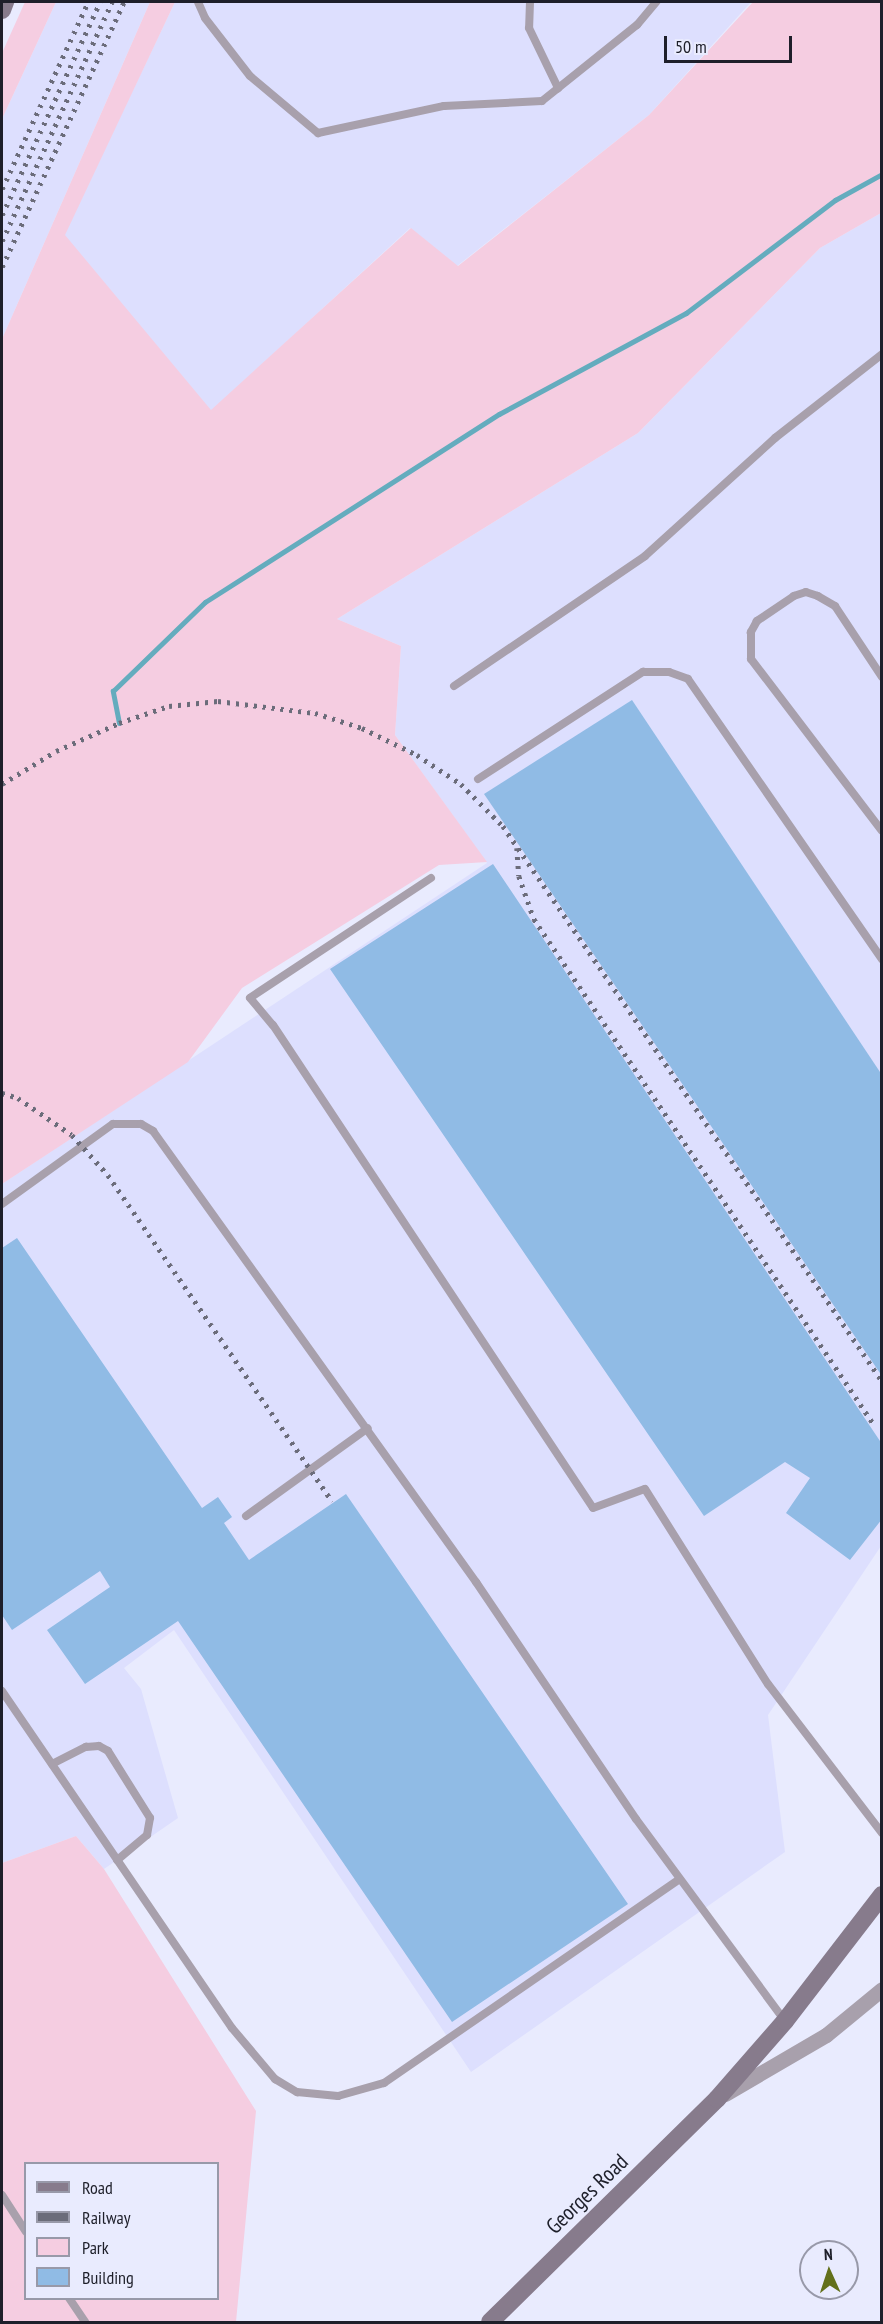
<!DOCTYPE html>
<html>
<head>
<meta charset="utf-8">
<style>
  body { margin:0 }
  #map { position:relative; width:883px; height:2324px; overflow:hidden; background:#e9ebfe; font-family:"PT Sans Narrow",sans-serif }
  div>[style] { position:absolute }
  .built>* { inset:0; background:#dddffe }
  .green>* { inset:0; background:#f5cde1 }
  .stream>* { height:5px; margin:-2.5px; padding:0 2.5px; transform-origin:2.5px; border-radius:2.5px; background:#64acbe }
  .building>* { inset:0; background:#90bbe5 }
  .lane>* { height:8px; margin:-4px; padding:0 4px; transform-origin:4px; border-radius:4px; background:#a8a0ac }
  .street>* { height:15px; margin:-7.5px; padding:0 7.5px; transform-origin:7.5px; border-radius:7.5px; background:#a8a0ac }
  .secondary>* { height:18px; margin:-9px; padding:0 9px; transform-origin:9px; border-radius:9px; background:#877b8c }
  .rail>* { height:4.5px; margin-top:-2.25px; transform-origin:0; background:repeating-linear-gradient(90deg,#6b6c7a 0 3px,transparent 0 9px) }
  span { translate:-50% -50%; white-space:nowrap; text-align:center; line-height:1.15; -webkit-text-stroke:4.5px #e9ebfe; paint-order:stroke }
  .street-label { font-size:22px; color:#1e1f2a }
  .frame { position:absolute; inset:0; border:3px solid #1e1f2a; pointer-events:none }
  .legend { position:absolute; left:24px; top:2162px; width:195px; height:138px; box-sizing:border-box; background:#e9ebfe; border:2px solid #9899a9; margin:0; padding:8px 10px; list-style:none; font-size:18px; color:#1e1f2a }
  .legend li { display:flex; align-items:center; gap:12px; height:30px }
  .legend b { width:30px; border:2px solid #9899a9 }
  .north { position:absolute; left:799px; top:2240px; width:60px; height:60px; box-sizing:border-box; background:#e9ebfe; border:2px solid #9899a9; border-radius:50%; rotate:357deg; font-size:16px; font-weight:700; line-height:24px; text-align:center; color:#1e1f2a }
  .north::after { content:''; display:block; margin:auto; width:21px; height:27px; background:#63701b; clip-path:polygon(50% 0,100% 100%,50% 72%,0 100%) }
  .scale { position:absolute; left:664px; top:36px; width:128px; height:27px; box-sizing:border-box; border:3px solid #1e1f2a; border-top:0; padding-left:8px; font-size:18px; line-height:21px; white-space:nowrap; color:#1e1f2a; -webkit-text-stroke:4px #e9ebfe; paint-order:stroke }
</style>
</head>
<body>
<div id="map">
  <div class="built">
    <i style="clip-path:polygon(56px 2px,150px 2px,2px 339px,2px 119px)"></i>
    <i style="clip-path:polygon(175px 2px,751px 2px,649px 115px,457px 266px,410px 228px,211px 411px,64px 235px)"></i>
    <i style="clip-path:polygon(881px 213px,881px 1546px,768px 1715px,785px 1852px,471px 2072px,174px 1630px,124px 1668px,141px 1689px,178px 1818px,104px 1869px,76px 1836px,2px 1863px,2px 1184px,487px 863px,395px 735px,401px 646px,337px 619px,638px 433px,820px 248px)"></i>
  </div>
  <div class="green">
    <i style="clip-path:polygon(25px 2px,56px 2px,2px 119px,2px 53px)"></i>
    <i style="clip-path:polygon(150px 2px,175px 2px,65px 235px,211px 410px,411px 228px,458px 266px,649px 115px,753px 2px,881px 2px,881px 213px,820px 248px,638px 433px,337px 619px,401px 646px,395px 735px,487px 862px,439px 865px,242px 988px,188px 1062px,2px 1184px,2px 339px)"></i>
    <i style="clip-path:polygon(evenodd,76px 1836px,104px 1869px,256px 2111px,236px 2322px,2px 2322px,2px 1863px,76px 1836px,26px 2164px,218px 2164px,218px 2298px,26px 2298px,26px 2164px)"></i>
  </div>
  <div class="stream">
    <i style="left:119px;top:723px;width:33px;rotate:-101deg"></i>
    <i style="left:113px;top:691px;width:128px;rotate:-44.1deg"></i>
    <i style="left:205px;top:602px;width:349px;rotate:-32.6deg"></i>
    <i style="left:499px;top:414px;width:213px;rotate:-28.4deg"></i>
    <i style="left:686px;top:313px;width:187px;rotate:-37.2deg"></i>
    <i style="left:835px;top:200px;width:54px;rotate:-29deg"></i>
  </div>
  <div class="building">
    <i style="clip-path:polygon(632px 700px,882px 1075px,882px 1376px,484px 794px)"></i>
    <i style="clip-path:polygon(493px 864px,882px 1444px,882px 1519px,850px 1560px,786px 1513px,810px 1478px,785px 1462px,704px 1516px,330px 969px)"></i>
    <i style="clip-path:polygon(17px 1238px,202px 1508px,218px 1497px,232px 1517px,224px 1523px,249px 1560px,346px 1494px,628px 1904px,452px 2022px,178px 1621px,85px 1684px,47px 1630px,110px 1587px,100px 1571px,12px 1630px,2px 1615px,2px 1248px)"></i>
  </div>
  <div class="lane">
    <i style="left:198px;top:2px;width:17px;rotate:66deg"></i>
    <i style="left:205px;top:18px;width:73px;rotate:52.2deg"></i>
    <i style="left:250px;top:76px;width:89px;rotate:40deg"></i>
    <i style="left:318px;top:133px;width:129px;rotate:-12.1deg"></i>
    <i style="left:444px;top:106px;width:98px;rotate:-2.9deg"></i>
    <i style="left:542px;top:101px;width:122px;rotate:-38.7deg"></i>
    <i style="left:637px;top:25px;width:30px;rotate:-50deg"></i>
    <i style="left:530px;top:2px;width:26px;rotate:92deg"></i>
    <i style="left:529px;top:28px;width:67px;rotate:64.2deg"></i>
    <i style="left:882px;top:677px;width:85px;rotate:-123.5deg"></i>
    <i style="left:835px;top:606px;width:20px;rotate:-150deg"></i>
    <i style="left:818px;top:596px;width:13px;rotate:-162deg"></i>
    <i style="left:806px;top:592px;width:13px;rotate:162deg"></i>
    <i style="left:794px;top:596px;width:45px;rotate:146deg"></i>
    <i style="left:757px;top:621px;width:13px;rotate:119deg"></i>
    <i style="left:751px;top:632px;width:27px;rotate:90deg"></i>
    <i style="left:751px;top:659px;width:216px;rotate:52.7deg"></i>
    <i style="left:454px;top:686px;width:231px;rotate:-34.2deg"></i>
    <i style="left:645px;top:556px;width:176px;rotate:-42.2deg"></i>
    <i style="left:775px;top:438px;width:136px;rotate:-38.1deg"></i>
    <i style="left:478px;top:779px;width:197px;rotate:-33deg"></i>
    <i style="left:643px;top:672px;width:26px"></i>
    <i style="left:669px;top:672px;width:20px;rotate:20deg"></i>
    <i style="left:688px;top:679px;width:341px;rotate:55.3deg"></i>
    <i style="left:431px;top:878px;width:217px;rotate:146.5deg"></i>
    <i style="left:250px;top:998px;width:35px;rotate:50deg"></i>
    <i style="left:273px;top:1025px;width:579px;rotate:56.47deg"></i>
    <i style="left:593px;top:1508px;width:55px;rotate:-20.1deg"></i>
    <i style="left:645px;top:1489px;width:231px;rotate:57.8deg"></i>
    <i style="left:768px;top:1684px;width:188px;rotate:52.6deg"></i>
    <i style="left:2px;top:1204px;width:137px;rotate:-35.8deg"></i>
    <i style="left:113px;top:1124px;width:28px"></i>
    <i style="left:141px;top:1124px;width:14px;rotate:30deg"></i>
    <i style="left:153px;top:1131px;width:555px;rotate:54.39deg"></i>
    <i style="left:476px;top:1582px;width:286px;rotate:56deg"></i>
    <i style="left:636px;top:1819px;width:250px;rotate:53.6deg"></i>
    <i style="left:246px;top:1516px;width:150px;rotate:-35.8deg"></i>
    <i style="left:2px;top:1691px;width:408px;rotate:55.7deg"></i>
    <i style="left:232px;top:2028px;width:67px;rotate:49.9deg"></i>
    <i style="left:275px;top:2079px;width:26px;rotate:31deg"></i>
    <i style="left:297px;top:2092px;width:41px;rotate:5.6deg"></i>
    <i style="left:338px;top:2096px;width:48px;rotate:-15.8deg"></i>
    <i style="left:384px;top:2083px;width:359px;rotate:-34.6deg"></i>
    <i style="left:52px;top:1764px;width:38px;rotate:-27deg"></i>
    <i style="left:86px;top:1747px;width:13px;rotate:-4deg"></i>
    <i style="left:99px;top:1746px;width:10px;rotate:29deg"></i>
    <i style="left:108px;top:1751px;width:79px;rotate:57.9deg"></i>
    <i style="left:150px;top:1818px;width:17px;rotate:100deg"></i>
    <i style="left:147px;top:1835px;width:39px;rotate:140deg"></i>
    <i style="left:2px;top:2195px;width:44px;rotate:57deg"></i>
    <i style="left:69px;top:2298px;width:29px;rotate:56deg"></i>
  </div>
  <div class="street">
    <i style="left:725px;top:2094px;width:117px;rotate:-30.3deg"></i>
    <i style="left:826px;top:2035px;width:72px;rotate:-39.4deg"></i>
  </div>
  <div class="secondary">
    <i style="left:2px;top:10px;width:9px;rotate:-69deg"></i>
    <i style="left:490px;top:2322px;width:318px;rotate:-44.5deg"></i>
    <i style="left:717px;top:2099px;width:103px;rotate:-48.9deg"></i>
    <i style="left:785px;top:2021px;width:159px;rotate:-52.4deg"></i>
  </div>
  <div class="rail">
    <i style="left:2px;top:189px;width:206px;rotate:-65.3deg"></i>
    <i style="left:2px;top:215px;width:234px;rotate:-65.3deg"></i>
    <i style="left:2px;top:241px;width:263px;rotate:-65.3deg"></i>
    <i style="left:2px;top:267px;width:292px;rotate:-65.3deg"></i>
    <i style="left:2px;top:784px;width:63px;rotate:-31.4deg"></i>
    <i style="left:56px;top:751px;width:69px;rotate:-24deg"></i>
    <i style="left:119px;top:723px;width:53px;rotate:-18.8deg"></i>
    <i style="left:169px;top:706px;width:49px;rotate:-5.8deg"></i>
    <i style="left:218px;top:701px;width:98px;rotate:7.1deg"></i>
    <i style="left:315px;top:713px;width:49px;rotate:17.7deg"></i>
    <i style="left:362px;top:728px;width:61px;rotate:26.1deg"></i>
    <i style="left:417px;top:755px;width:53px;rotate:33.4deg"></i>
    <i style="left:461px;top:784px;width:59px;rotate:45deg"></i>
    <i style="left:503px;top:826px;width:672px;rotate:55.67deg"></i>
    <i style="left:517px;top:848px;width:28px;rotate:86deg"></i>
    <i style="left:519px;top:876px;width:46px;rotate:70.8deg"></i>
    <i style="left:534px;top:919px;width:611px;rotate:56.08deg"></i>
    <i style="left:2px;top:1093px;width:17px;rotate:17deg"></i>
    <i style="left:18px;top:1098px;width:65px;rotate:34.4deg"></i>
    <i style="left:72px;top:1135px;width:54px;rotate:48deg"></i>
    <i style="left:108px;top:1175px;width:396px;rotate:55.5deg"></i>
  </div>
  <div class="street-label">
    <span style="left:587px;top:2194px;rotate:-44deg">Georges Road</span>
  </div>
  <div class="frame"></div>
  <ul class="legend">
  <li><b style="height:8px;background:#877b8c"></b>Road</li>
  <li><b style="height:8px;background:#6b6c7a"></b>Railway</li>
  <li><b style="height:16px;background:#f5cde1"></b>Park</li>
  <li><b style="height:16px;background:#90bbe5"></b>Building</li>
  </ul>
  <div class="north">N</div>
  <div class="scale">50 m</div>
</div>
</body>
</html>
